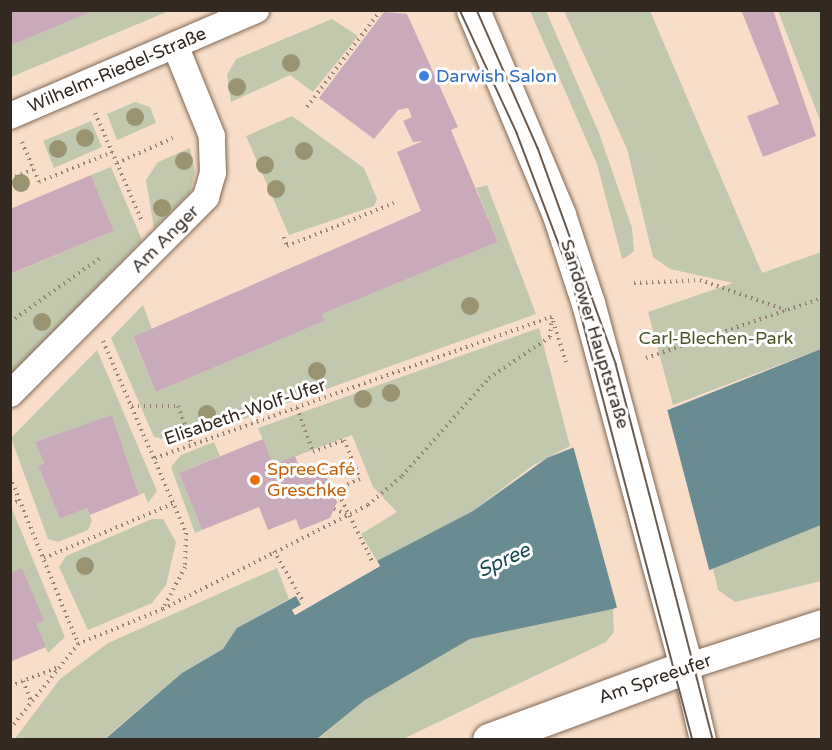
<!DOCTYPE html>
<html>
<head>
<meta charset="utf-8">
<style>
  body { margin:0 }
  #map { position:relative; width:832px; height:750px; overflow:hidden; background:#f8dec8; font-family:"Varela Round",sans-serif }
  div>[style] { position:absolute }
  .green>* { inset:0; background:#c1c8ad }
  .water>* { inset:0; background:#698c92 }
  .pier>* { inset:0; background:#f8dec8 }
  .building>* { inset:0; background:#c9aaba }
  .path>* { height:4px; margin-top:-2px; transform-origin:0; background:repeating-linear-gradient(90deg,#938173 0 1.5px,transparent 0 6px) }
  .roads { filter:drop-shadow(0 0 2px #806855) drop-shadow(0 0 2px #806855) }
  .minor>* { height:26px; margin:-13px; padding:0 13px; transform-origin:13px; border-radius:13px; background:#fff }
  .tertiary>* { height:33px; margin:-16.5px; padding:0 16.5px; transform-origin:16.5px; border-radius:16.5px; background:#fff }
  .tram>* { height:1.5px; margin:-0.75px; padding:0 0.75px; transform-origin:0.75px; border-radius:0.75px; background:#685a4e }
  .trees>* { width:18px; height:18px; margin:-9px; border-radius:50%; background:#99936f }
  .dots>* { width:16px; height:16px; translate:-50% -50%; box-sizing:border-box; border:3px solid #fff; border-radius:50% }
  span { translate:-50% -50%; white-space:nowrap; text-align:center; line-height:1.15; -webkit-text-stroke:6px #fff; paint-order:stroke }
  .street-label { font-size:18px; color:#332921 }
  .shop-label { font-size:18px; color:#366cbe }
  .left { translate:0 -50%; text-align:left }
  .park-label { font-size:18px; color:#4c5626 }
  .food-label { font-size:18px; color:#c56008 }
  .water-label { font-size:20px; color:#164b53; font-style:italic }
  .frame { position:absolute; inset:0; border:12px solid #332921; pointer-events:none }
</style>
</head>
<body>
<div id="map">
  <div class="green">
    <i style="clip-path:polygon(93px 11px,169px 11px,11px 77px,10px 46px)"></i>
    <i style="clip-path:polygon(530px 11px,546px 11px,599px 133px,632px 228px,634px 251px,628px 256px,622px 259px,597px 164px)"></i>
    <i style="clip-path:polygon(564px 11px,650px 11px,762px 273px,821px 252px,821px 349px,673px 405px,648px 312px,733px 283px,670px 269px,653px 257px,627px 149px)"></i>
    <i style="clip-path:polygon(778px 11px,821px 11px,821px 123px)"></i>
    <i style="clip-path:polygon(332px 19px,358px 36px,313px 92px,290px 75px,231px 102px,227px 75px,236px 59px)"></i>
    <i style="clip-path:polygon(135px 102px,150px 107px,156px 123px,117px 140px,107px 114px)"></i>
    <i style="clip-path:polygon(292px 116px,364px 168px,377px 199px,374px 206px,289px 235px,246px 136px)"></i>
    <i style="clip-path:polygon(91px 121px,102px 147px,54px 168px,43px 141px)"></i>
    <i style="clip-path:polygon(190px 148px,195px 172px,190px 193px,154px 228px,146px 180px,158px 162px)"></i>
    <i style="clip-path:polygon(111px 167px,142px 240px,11px 375px,11px 274px,114px 231px,91px 175px)"></i>
    <i style="clip-path:polygon(487px 185px,536px 314px,179px 442px,154px 437px,111px 338px,143px 305px,152px 329px,133px 338px,156px 392px,325px 321px,322px 314px,498px 242px,476px 188px)"></i>
    <i style="clip-path:polygon(539px 328px,570px 446px,532px 466px,473px 511px,393px 556px,377px 561px,361px 534px,397px 512px,373px 487px,352px 435px,273px 465px,258px 428px)"></i>
    <i style="clip-path:polygon(97px 350px,157px 491px,148px 503px,144px 493px,139px 495px,112px 416px,35px 442px,44px 463px,38px 466px,60px 519px,87px 508px,92px 521px,88px 530px,58px 542px,48px 539px,11px 438px)"></i>
    <i style="clip-path:polygon(214px 442px,220px 456px,179px 473px,202px 530px,195px 533px,171px 467px,181px 455px)"></i>
    <i style="clip-path:polygon(12px 509px,65px 637px,48px 653px,11px 573px)"></i>
    <i style="clip-path:polygon(152px 519px,163px 519px,176px 542px,166px 585px,152px 603px,88px 630px,59px 567px,66px 556px)"></i>
    <i style="clip-path:polygon(821px 525px,821px 581px,735px 602px,718px 590px,713px 568px)"></i>
    <i style="clip-path:polygon(277px 568px,289px 599px,241px 626px,223px 649px,182px 673px,104px 739px,14px 740px,60px 679px,108px 643px)"></i>
    <i style="clip-path:polygon(613px 609px,614px 632px,606px 642px,403px 739px,317px 740px,365px 700px,470px 639px)"></i>
  </div>
  <div class="water">
    <i style="clip-path:polygon(821px 349px,821px 525px,613px 609px,470px 639px,365px 700px,317px 739px,104px 740px,182px 673px,223px 649px,237px 628px,296px 596px,301px 605px,292px 610px,295px 615px,380px 566px,377px 561px,473px 511px,547px 458px)"></i>
  </div>
  <div class="pier">
    <i style="clip-path:polygon(666px 405px,710px 573px,618px 611px,572px 442px)"></i>
    <i style="clip-path:polygon(377px 561px,380px 566px,295px 615px,292px 610px)"></i>
  </div>
  <div class="building">
    <i style="clip-path:polygon(10px 10px,93px 11px,10px 46px)"></i>
    <i style="clip-path:polygon(741px 10px,773px 10px,816px 136px,763px 157px,747px 116px,779px 104px)"></i>
    <i style="clip-path:polygon(384px 12px,407px 14px,458px 127px,451px 130px,498px 242px,322px 314px,325px 321px,156px 392px,133px 337px,421px 211px,397px 152px,423px 141px,413px 142px,403px 121px,412px 117px,408px 108px,398px 110px,374px 139px,319px 98px)"></i>
    <i style="clip-path:polygon(91px 175px,114px 231px,10px 274px,10px 209px)"></i>
    <i style="clip-path:polygon(112px 415px,139px 495px,90px 515px,87px 508px,60px 519px,38px 466px,44px 463px,35px 442px)"></i>
    <i style="clip-path:polygon(263px 439px,273px 465px,295px 456px,302px 474px,322px 466px,337px 502px,330px 518px,300px 530px,296px 519px,268px 530px,259px 507px,202px 530px,179px 473px)"></i>
    <i style="clip-path:polygon(22px 568px,44px 621px,36px 624px,46px 647px,10px 662px,10px 573px)"></i>
  </div>
  <div class="path">
    <i style="left:307px;top:107px;width:122px;rotate:-52.7deg"></i>
    <i style="left:95px;top:113px;width:118px;rotate:66.5deg"></i>
    <i style="left:22px;top:142px;width:43px;rotate:67deg"></i>
    <i style="left:39px;top:182px;width:79px;rotate:-22.3deg"></i>
    <i style="left:117px;top:163px;width:61px;rotate:-24.1deg"></i>
    <i style="left:10px;top:179px;width:25px;rotate:-23deg"></i>
    <i style="left:284px;top:237px;width:9px;rotate:72deg"></i>
    <i style="left:287px;top:246px;width:115px;rotate:-21.9deg"></i>
    <i style="left:634px;top:283px;width:66px;rotate:-2.6deg"></i>
    <i style="left:700px;top:280px;width:91px;rotate:19.2deg"></i>
    <i style="left:553px;top:321px;width:43px;rotate:72.4deg"></i>
    <i style="left:10px;top:322px;width:110px;rotate:-35.4deg"></i>
    <i style="left:103px;top:341px;width:209px;rotate:66.6deg"></i>
    <i style="left:186px;top:533px;width:34px;rotate:92deg"></i>
    <i style="left:185px;top:567px;width:45px;rotate:117.7deg"></i>
    <i style="left:646px;top:358px;width:186px;rotate:-18.8deg"></i>
    <i style="left:132px;top:406px;width:46px"></i>
    <i style="left:178px;top:406px;width:41px;rotate:70.3deg"></i>
    <i style="left:297px;top:408px;width:47px;rotate:70deg"></i>
    <i style="left:313px;top:452px;width:33px;rotate:-21deg"></i>
    <i style="left:344px;top:440px;width:42px;rotate:67.7deg"></i>
    <i style="left:360px;top:479px;width:26px;rotate:157deg"></i>
    <i style="left:336px;top:489px;width:83px;rotate:63.4deg"></i>
    <i style="left:155px;top:458px;width:421px;rotate:-19.6deg"></i>
    <i style="left:10px;top:477px;width:180px;rotate:67.8deg"></i>
    <i style="left:10px;top:504px;width:11px;rotate:-22deg"></i>
    <i style="left:334px;top:509px;width:14px;rotate:25deg"></i>
    <i style="left:274px;top:551px;width:60px;rotate:60deg"></i>
    <i style="left:44px;top:558px;width:141px;rotate:-22.9deg"></i>
    <i style="left:23px;top:681px;width:22px;rotate:68deg"></i>
    <i style="left:10px;top:686px;width:53px;rotate:-21.2deg"></i>
    <i style="left:10px;top:729px;width:109px;rotate:-51.3deg"></i>
    <i style="left:78px;top:644px;width:92px;rotate:-22.4deg"></i>
    <i style="left:163px;top:609px;width:230px;rotate:-26.9deg"></i>
    <i style="left:368px;top:505px;width:45px;rotate:-40.5deg"></i>
    <i style="left:402px;top:476px;width:131px;rotate:-48.4deg"></i>
    <i style="left:489px;top:378px;width:73px;rotate:-33.9deg"></i>
    <i style="left:550px;top:337px;width:20px;rotate:-84deg"></i>
  </div>
  <div class="roads">
    <div class="minor">
      <i style="left:10px;top:116px;width:268px;rotate:-23.3deg"></i>
      <i style="left:10px;top:394px;width:278px;rotate:-45.1deg"></i>
      <i style="left:206px;top:197px;width:25px;rotate:-74deg"></i>
      <i style="left:213px;top:173px;width:37px;rotate:-92deg"></i>
      <i style="left:212px;top:136px;width:98px;rotate:-112.1deg"></i>
      <i style="left:703px;top:740px;width:75px;rotate:-103.1deg"></i>
      <i style="left:686px;top:667px;width:143px;rotate:-17.9deg"></i>
    </div>
    <div class="tertiary">
      <i style="left:473px;top:10px;width:222px;rotate:67.2deg"></i>
      <i style="left:559px;top:215px;width:93px;rotate:71.8deg"></i>
      <i style="left:588px;top:303px;width:377px;rotate:74.9deg"></i>
      <i style="left:686px;top:667px;width:210px;rotate:159.7deg"></i>
    </div>
  </div>
  <div class="tram">
    <i style="left:460px;top:10px;width:136px;rotate:65.1deg"></i>
    <i style="left:517px;top:133px;width:153px;rotate:69.3deg"></i>
    <i style="left:571px;top:276px;width:480px;rotate:75.3deg"></i>
    <i style="left:477px;top:10px;width:151px;rotate:66.2deg"></i>
    <i style="left:538px;top:148px;width:230px;rotate:70.1deg"></i>
    <i style="left:616px;top:364px;width:388px;rotate:75.5deg"></i>
  </div>
  <div class="trees">
    <i style="left:291px;top:63px"></i>
    <i style="left:237px;top:87px"></i>
    <i style="left:135px;top:117px"></i>
    <i style="left:85px;top:138px"></i>
    <i style="left:58px;top:149px"></i>
    <i style="left:304px;top:151px"></i>
    <i style="left:184px;top:161px"></i>
    <i style="left:265px;top:165px"></i>
    <i style="left:21px;top:183px"></i>
    <i style="left:276px;top:189px"></i>
    <i style="left:162px;top:208px"></i>
    <i style="left:470px;top:306px"></i>
    <i style="left:42px;top:322px"></i>
    <i style="left:317px;top:371px"></i>
    <i style="left:391px;top:393px"></i>
    <i style="left:363px;top:399px"></i>
    <i style="left:207px;top:414px"></i>
    <i style="left:85px;top:566px"></i>
  </div>
  <div class="dots">
    <i style="left:424px;top:76px;background:#3f7fe0"></i>
    <i style="left:255px;top:480px;background:#e8710a"></i>
  </div>
  <div class="street-label">
    <span style="left:117px;top:70px;rotate:-23deg">Wilhelm-Riedel-Straße</span>
    <span style="left:165px;top:239px;rotate:-45deg">Am Anger</span>
    <span style="left:595px;top:334px;rotate:73deg">Sandower Hauptstraße</span>
    <span style="left:245px;top:412px;rotate:-19deg">Elisabeth-Wolf-Ufer</span>
    <span style="left:655px;top:679px;rotate:-19deg">Am Spreeufer</span>
  </div>
  <div class="shop-label">
    <span class="left" style="left:436px;top:76px">Darwish Salon</span>
  </div>
  <div class="park-label">
    <span style="left:716px;top:338px">Carl-Blechen-Park</span>
  </div>
  <div class="food-label">
    <span class="left" style="left:267px;top:480px">SpreeCafé<br>Greschke</span>
  </div>
  <div class="water-label">
    <span style="left:504px;top:561px;rotate:-25deg">Spree</span>
  </div>
  <div class="frame"></div>
</div>
</body>
</html>
